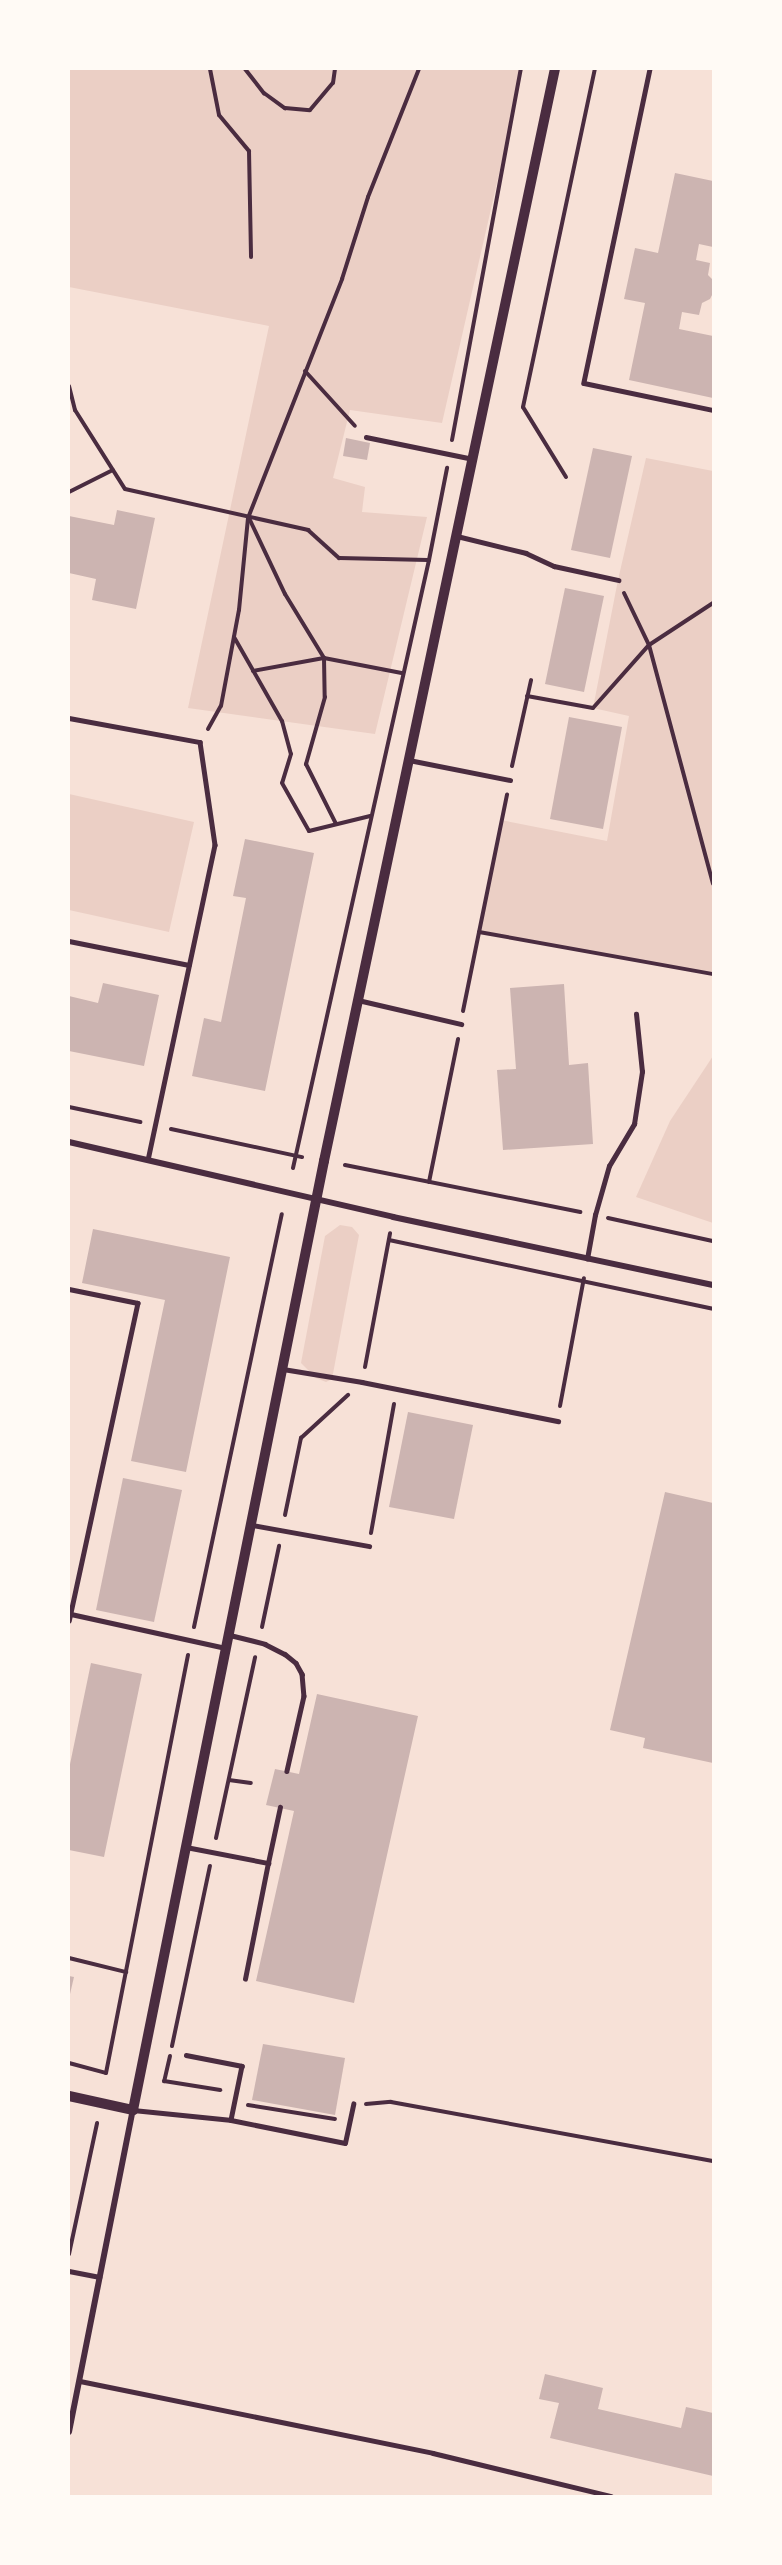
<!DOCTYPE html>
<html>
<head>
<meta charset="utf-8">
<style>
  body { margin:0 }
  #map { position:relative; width:782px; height:2565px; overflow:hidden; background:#f7e1d7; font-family:"Source Sans 3",sans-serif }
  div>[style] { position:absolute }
  .green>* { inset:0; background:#ebcfc5 }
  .building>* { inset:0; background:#ccb4b1 }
  .path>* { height:4px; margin:-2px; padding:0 2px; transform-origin:2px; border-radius:2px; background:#4a2c40 }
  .service>* { height:4.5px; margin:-2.25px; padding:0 2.25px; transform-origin:2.25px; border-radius:2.25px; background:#4a2c40 }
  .minor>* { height:6px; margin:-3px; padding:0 3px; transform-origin:3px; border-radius:3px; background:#4a2c40 }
  .tertiary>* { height:10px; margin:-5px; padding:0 5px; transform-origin:5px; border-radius:5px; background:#4a2c40 }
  span { translate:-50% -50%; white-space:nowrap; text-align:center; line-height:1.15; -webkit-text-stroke:5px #fffaf5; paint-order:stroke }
  .frame { position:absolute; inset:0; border:70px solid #fffaf5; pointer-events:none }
</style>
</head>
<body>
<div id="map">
  <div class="green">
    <i style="clip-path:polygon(69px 69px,523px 69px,442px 423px,350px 410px,333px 478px,365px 487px,362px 512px,427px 517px,375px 734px,188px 708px,269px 326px,69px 287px)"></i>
    <i style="clip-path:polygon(646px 458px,713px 471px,713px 974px,479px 932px,501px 820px,607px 841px,629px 716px,593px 708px,618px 580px)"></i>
    <i style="clip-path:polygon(69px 794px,194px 822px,169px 932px,69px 910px)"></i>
    <i style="clip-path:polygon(713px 1056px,713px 1223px,636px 1197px,670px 1121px)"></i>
    <i style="clip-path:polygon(340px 1225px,352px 1227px,359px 1235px,332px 1379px,326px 1382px,316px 1378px,301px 1363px,325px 1236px)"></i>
  </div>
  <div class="building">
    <i style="clip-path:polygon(675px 173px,713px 181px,713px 247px,699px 244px,696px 260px,710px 263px,708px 275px,713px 280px,713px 293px,710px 299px,702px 303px,699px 315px,682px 312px,679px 329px,713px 336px,713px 398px,629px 380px,645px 303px,624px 299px,635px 248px,658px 253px)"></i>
    <i style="clip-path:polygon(346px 438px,370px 443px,367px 460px,343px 456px)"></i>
    <i style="clip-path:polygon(593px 448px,632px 456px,610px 558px,571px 550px)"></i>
    <i style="clip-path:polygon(117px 510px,155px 518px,136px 609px,92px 600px,96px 579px,69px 573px,69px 516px,114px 525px)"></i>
    <i style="clip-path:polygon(565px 588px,604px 596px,584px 692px,545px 684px)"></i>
    <i style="clip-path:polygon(569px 717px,622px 727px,603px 829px,550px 819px)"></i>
    <i style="clip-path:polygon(245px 839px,314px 853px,265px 1091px,192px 1076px,204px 1018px,221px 1022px,246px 898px,233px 896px)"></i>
    <i style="clip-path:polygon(103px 983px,159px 995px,144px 1066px,69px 1051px,69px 996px,98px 1003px)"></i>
    <i style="clip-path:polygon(564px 984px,569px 1065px,588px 1063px,593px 1144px,503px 1150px,497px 1070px,516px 1069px,510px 988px)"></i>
    <i style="clip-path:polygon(93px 1229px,230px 1257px,186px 1472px,131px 1461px,165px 1300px,82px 1283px)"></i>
    <i style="clip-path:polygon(408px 1412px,473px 1425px,454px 1519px,389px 1507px)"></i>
    <i style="clip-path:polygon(123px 1478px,182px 1490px,154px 1622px,96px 1610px)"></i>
    <i style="clip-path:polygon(665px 1492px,713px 1503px,713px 1763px,643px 1748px,645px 1738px,610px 1730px)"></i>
    <i style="clip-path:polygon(91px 1663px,142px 1674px,104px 1857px,69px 1850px,69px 1769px)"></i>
    <i style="clip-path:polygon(317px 1694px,418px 1716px,354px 2003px,256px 1981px,294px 1811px,266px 1805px,275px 1769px,299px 1774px)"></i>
    <i style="clip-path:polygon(69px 1976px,74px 1977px,70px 1994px,69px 1994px)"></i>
    <i style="clip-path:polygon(263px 2044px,345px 2058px,335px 2115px,252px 2100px)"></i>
    <i style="clip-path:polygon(545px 2374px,603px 2388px,598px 2409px,681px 2428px,686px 2407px,713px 2413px,713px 2476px,550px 2438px,559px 2403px,539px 2399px)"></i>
  </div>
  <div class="path">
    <i style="left:210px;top:69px;width:47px;rotate:78.9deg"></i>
    <i style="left:219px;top:115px;width:47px;rotate:50.2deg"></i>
    <i style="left:249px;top:151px;width:106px;rotate:88.9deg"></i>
    <i style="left:245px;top:69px;width:31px;rotate:52deg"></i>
    <i style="left:264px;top:93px;width:26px;rotate:36deg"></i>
    <i style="left:285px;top:108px;width:25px;rotate:5deg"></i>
    <i style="left:310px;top:110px;width:35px;rotate:-50deg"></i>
    <i style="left:333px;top:83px;width:14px;rotate:-82deg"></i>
    <i style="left:305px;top:371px;width:74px;rotate:47.7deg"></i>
    <i style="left:69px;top:386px;width:25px;rotate:76deg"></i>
    <i style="left:75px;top:410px;width:93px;rotate:57.7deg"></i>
    <i style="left:125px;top:489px;width:188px;rotate:12.6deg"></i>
    <i style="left:308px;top:530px;width:42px;rotate:42.1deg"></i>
    <i style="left:339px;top:558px;width:89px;rotate:1.3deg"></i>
    <i style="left:452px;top:440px;width:377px;rotate:-79.5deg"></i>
    <i style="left:566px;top:477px;width:82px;rotate:-121.6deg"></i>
    <i style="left:523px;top:407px;width:346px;rotate:-78deg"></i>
    <i style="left:69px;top:492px;width:49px;rotate:-26.6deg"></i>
    <i style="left:249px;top:518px;width:84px;rotate:64.7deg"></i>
    <i style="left:285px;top:594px;width:75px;rotate:58.6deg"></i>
    <i style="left:324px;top:658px;width:39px;rotate:89deg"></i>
    <i style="left:325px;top:697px;width:70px;rotate:105.8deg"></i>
    <i style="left:306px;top:764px;width:67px;rotate:63.4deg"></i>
    <i style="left:624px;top:593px;width:58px;rotate:64.3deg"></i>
    <i style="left:649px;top:645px;width:247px;rotate:75deg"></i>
    <i style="left:234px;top:637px;width:97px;rotate:60.3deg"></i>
    <i style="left:282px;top:721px;width:34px;rotate:75deg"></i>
    <i style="left:291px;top:754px;width:30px;rotate:107deg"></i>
    <i style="left:282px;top:783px;width:55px;rotate:60.6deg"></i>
    <i style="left:309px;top:831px;width:63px;rotate:-13.8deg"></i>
    <i style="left:253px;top:671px;width:72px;rotate:-10.4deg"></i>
    <i style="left:324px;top:658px;width:79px;rotate:10.9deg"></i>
    <i style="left:527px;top:696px;width:67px;rotate:10.3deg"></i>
    <i style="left:593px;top:708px;width:84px;rotate:-48.4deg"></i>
    <i style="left:649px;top:645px;width:77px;rotate:-33.3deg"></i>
    <i style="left:208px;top:729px;width:26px;rotate:-61deg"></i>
    <i style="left:221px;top:706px;width:98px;rotate:-79.4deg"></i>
    <i style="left:239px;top:610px;width:92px;rotate:-84.4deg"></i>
    <i style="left:248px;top:518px;width:257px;rotate:-68.5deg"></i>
    <i style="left:342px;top:279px;width:86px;rotate:-72.4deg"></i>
    <i style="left:368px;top:197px;width:138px;rotate:-68.3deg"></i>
    <i style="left:512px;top:766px;width:88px;rotate:-77.5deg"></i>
    <i style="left:479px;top:932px;width:238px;rotate:10.2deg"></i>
    <i style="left:463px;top:1011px;width:221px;rotate:-78.5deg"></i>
    <i style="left:69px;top:1107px;width:73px;rotate:11.9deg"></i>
    <i style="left:171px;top:1129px;width:134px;rotate:12.1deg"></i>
    <i style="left:345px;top:1165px;width:240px;rotate:11.3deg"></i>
    <i style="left:293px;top:1168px;width:623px;rotate:-77.39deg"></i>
    <i style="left:429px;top:560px;width:94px;rotate:-78.9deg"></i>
    <i style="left:429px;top:1182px;width:146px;rotate:-78.5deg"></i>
    <i style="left:608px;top:1218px;width:107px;rotate:12.4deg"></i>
    <i style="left:389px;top:1240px;width:331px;rotate:12deg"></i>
    <i style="left:365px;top:1367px;width:136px;rotate:-79.4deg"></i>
    <i style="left:560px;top:1406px;width:130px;rotate:-79.4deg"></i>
    <i style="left:285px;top:1515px;width:79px;rotate:-78.3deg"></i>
    <i style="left:301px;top:1438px;width:64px;rotate:-42.5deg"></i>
    <i style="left:371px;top:1533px;width:131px;rotate:-79.9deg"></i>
    <i style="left:194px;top:1627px;width:422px;rotate:-78deg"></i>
    <i style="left:262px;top:1627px;width:83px;rotate:-78.1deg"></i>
    <i style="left:229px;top:1780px;width:22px;rotate:8deg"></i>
    <i style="left:216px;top:1838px;width:185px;rotate:-77.8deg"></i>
    <i style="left:69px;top:1958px;width:59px;rotate:13.8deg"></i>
    <i style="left:172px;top:2046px;width:184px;rotate:-78.1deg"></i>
    <i style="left:170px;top:2056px;width:26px;rotate:103deg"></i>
    <i style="left:164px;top:2081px;width:57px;rotate:9.1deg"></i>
    <i style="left:69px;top:2063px;width:38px;rotate:15deg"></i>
    <i style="left:106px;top:2073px;width:426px;rotate:-78.9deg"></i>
    <i style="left:366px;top:2104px;width:25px;rotate:-5deg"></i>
    <i style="left:391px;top:2102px;width:327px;rotate:10.4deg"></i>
    <i style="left:248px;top:2105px;width:88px;rotate:9.1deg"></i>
    <i style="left:69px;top:2254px;width:134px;rotate:-77.9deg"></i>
  </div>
  <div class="service">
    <i style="left:650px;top:69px;width:321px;rotate:101.9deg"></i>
    <i style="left:584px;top:383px;width:132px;rotate:11.8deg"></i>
    <i style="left:366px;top:437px;width:109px;rotate:11.6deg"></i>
    <i style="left:457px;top:536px;width:71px;rotate:13.8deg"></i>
    <i style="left:526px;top:553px;width:31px;rotate:25deg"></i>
    <i style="left:554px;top:566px;width:66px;rotate:12.3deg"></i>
    <i style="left:69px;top:718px;width:133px;rotate:10.4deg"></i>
    <i style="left:200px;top:742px;width:104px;rotate:81.7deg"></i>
    <i style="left:215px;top:845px;width:321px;rotate:102deg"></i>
    <i style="left:409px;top:760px;width:103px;rotate:11.2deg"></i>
    <i style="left:69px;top:941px;width:122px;rotate:11.3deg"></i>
    <i style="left:358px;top:1000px;width:106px;rotate:13.1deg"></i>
    <i style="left:587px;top:1259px;width:45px;rotate:-79.7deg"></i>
    <i style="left:595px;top:1215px;width:51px;rotate:-74.1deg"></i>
    <i style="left:609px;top:1166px;width:49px;rotate:-59.2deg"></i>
    <i style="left:634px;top:1124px;width:53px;rotate:-81.3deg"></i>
    <i style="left:642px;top:1072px;width:58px;rotate:-95.9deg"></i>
    <i style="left:69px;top:1289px;width:70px;rotate:11.5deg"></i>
    <i style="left:138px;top:1303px;width:325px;rotate:102.2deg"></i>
    <i style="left:283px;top:1369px;width:80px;rotate:9.3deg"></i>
    <i style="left:362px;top:1382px;width:200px;rotate:11.3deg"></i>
    <i style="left:252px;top:1525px;width:119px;rotate:10.2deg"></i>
    <i style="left:71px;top:1614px;width:158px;rotate:12.4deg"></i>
    <i style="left:230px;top:1635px;width:36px;rotate:14deg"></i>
    <i style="left:265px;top:1644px;width:22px;rotate:27deg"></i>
    <i style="left:285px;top:1654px;width:14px;rotate:39deg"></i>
    <i style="left:296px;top:1663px;width:13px;rotate:61deg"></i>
    <i style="left:302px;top:1674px;width:22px;rotate:85deg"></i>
    <i style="left:304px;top:1696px;width:77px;rotate:102.8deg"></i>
    <i style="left:186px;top:1847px;width:84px;rotate:11deg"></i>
    <i style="left:268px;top:1863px;width:57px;rotate:-77.9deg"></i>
    <i style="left:245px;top:1979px;width:118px;rotate:-78.8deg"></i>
    <i style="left:186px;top:2055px;width:57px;rotate:11.1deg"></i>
    <i style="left:242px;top:2066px;width:55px;rotate:101.5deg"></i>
    <i style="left:133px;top:2110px;width:99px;rotate:5.8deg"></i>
    <i style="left:231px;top:2120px;width:116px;rotate:11.4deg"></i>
    <i style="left:345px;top:2143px;width:40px;rotate:-78deg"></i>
    <i style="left:69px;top:2271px;width:31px;rotate:11deg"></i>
    <i style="left:80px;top:2381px;width:360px;rotate:11.5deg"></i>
    <i style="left:433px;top:2453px;width:183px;rotate:13.6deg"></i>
  </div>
  <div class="minor">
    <i style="left:69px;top:1142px;width:333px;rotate:13deg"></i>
    <i style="left:393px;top:1217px;width:327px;rotate:12deg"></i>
    <i style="left:69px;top:2432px;width:328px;rotate:-78.8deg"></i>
  </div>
  <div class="tertiary">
    <i style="left:69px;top:2096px;width:66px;rotate:12.3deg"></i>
    <i style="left:133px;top:2110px;width:968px;rotate:-78.62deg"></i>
    <i style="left:324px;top:1161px;width:1116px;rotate:-78.06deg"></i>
  </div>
  <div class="frame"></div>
</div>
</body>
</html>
